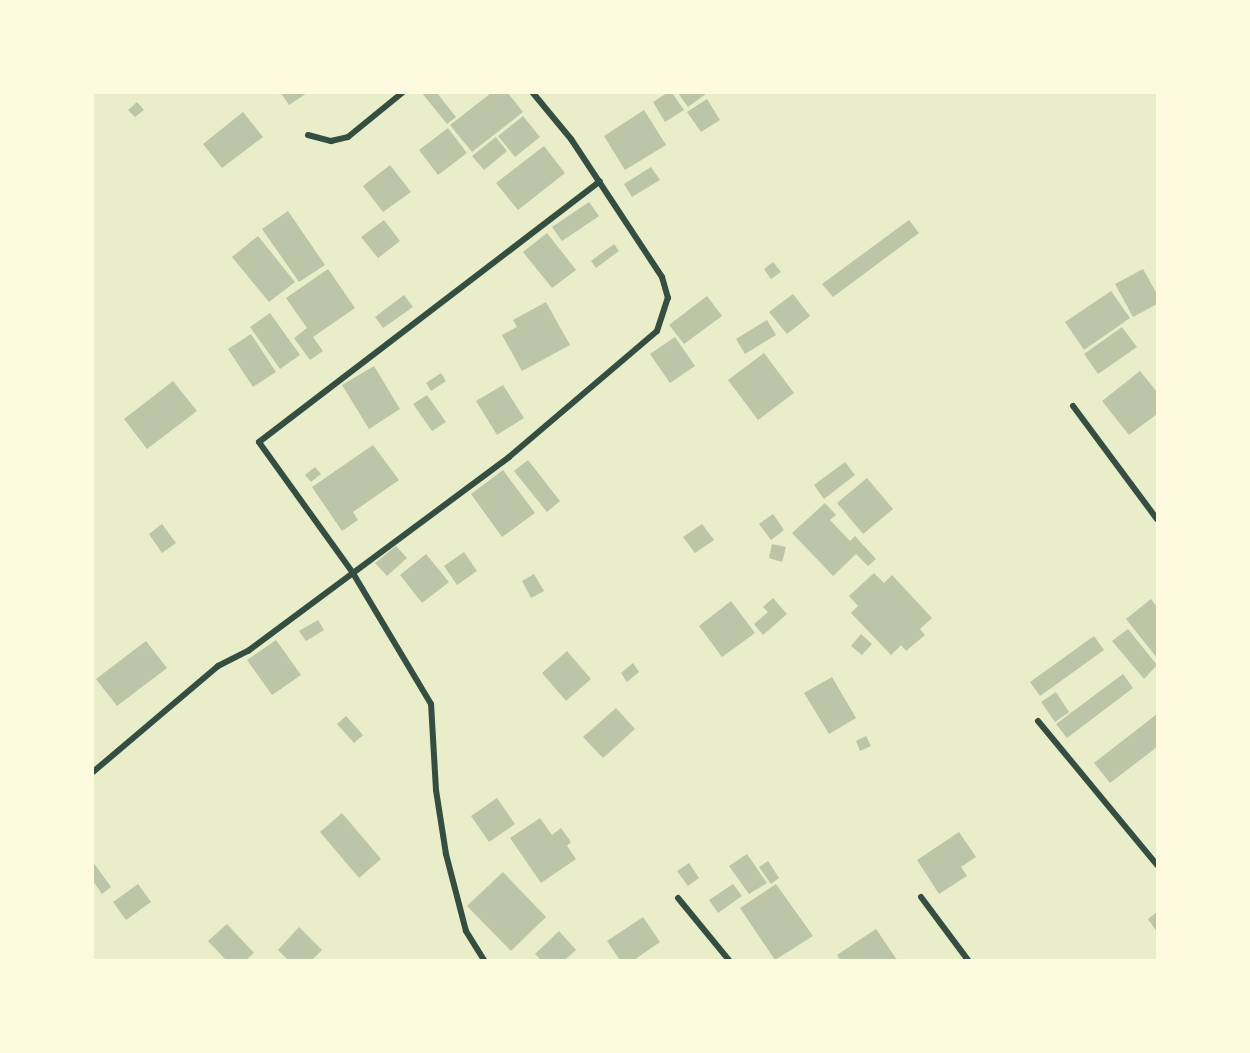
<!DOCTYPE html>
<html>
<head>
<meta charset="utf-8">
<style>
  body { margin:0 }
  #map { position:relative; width:1250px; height:1053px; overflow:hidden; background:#e9edc9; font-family:"Roboto Condensed",sans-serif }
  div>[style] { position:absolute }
  .building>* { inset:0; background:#bcc5a7 }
  .minor>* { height:6px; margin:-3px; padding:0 3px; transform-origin:3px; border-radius:3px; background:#344e41 }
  span { translate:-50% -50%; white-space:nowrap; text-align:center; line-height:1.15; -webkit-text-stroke:5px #fefae0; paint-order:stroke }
  .frame { position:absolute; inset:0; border:94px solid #fefae0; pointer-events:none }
</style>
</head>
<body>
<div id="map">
  <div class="building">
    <i style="clip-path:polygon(281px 93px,307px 93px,289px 105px)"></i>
    <i style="clip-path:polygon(422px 93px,437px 93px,456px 117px,447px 124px)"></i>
    <i style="clip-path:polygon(491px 93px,508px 93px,523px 112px,472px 152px,450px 125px)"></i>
    <i style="clip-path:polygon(667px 93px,672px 93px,684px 110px,665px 122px,653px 102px)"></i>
    <i style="clip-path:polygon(678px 93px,707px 93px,688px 107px)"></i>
    <i style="clip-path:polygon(707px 99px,720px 120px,701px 132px,687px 112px)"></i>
    <i style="clip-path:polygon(137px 102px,144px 110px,135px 117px,128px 110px)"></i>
    <i style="clip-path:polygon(644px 110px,666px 145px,625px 170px,604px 136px)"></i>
    <i style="clip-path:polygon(243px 112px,263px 137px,222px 168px,203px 144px)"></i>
    <i style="clip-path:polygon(523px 116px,540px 137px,515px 157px,498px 136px)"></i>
    <i style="clip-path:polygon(448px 128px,467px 153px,438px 175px,419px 150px)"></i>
    <i style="clip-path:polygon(496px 137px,507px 151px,484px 170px,472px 156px)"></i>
    <i style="clip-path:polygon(544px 146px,565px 173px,518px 210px,496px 183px)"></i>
    <i style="clip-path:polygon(390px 165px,411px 192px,383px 212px,363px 186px)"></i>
    <i style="clip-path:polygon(651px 167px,660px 180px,632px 197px,624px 184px)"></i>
    <i style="clip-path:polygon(589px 202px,599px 216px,562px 241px,552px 227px)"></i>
    <i style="clip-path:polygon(288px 211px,325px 265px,299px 282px,262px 229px)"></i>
    <i style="clip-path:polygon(384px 220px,400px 241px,378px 258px,361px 237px)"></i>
    <i style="clip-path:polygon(909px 220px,919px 233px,833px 297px,822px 284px)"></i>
    <i style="clip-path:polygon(547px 233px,576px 270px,552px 288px,523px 252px)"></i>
    <i style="clip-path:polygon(258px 236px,295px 282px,269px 302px,232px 257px)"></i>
    <i style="clip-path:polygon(614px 244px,619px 251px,596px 268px,591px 261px)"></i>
    <i style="clip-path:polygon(773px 262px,781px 272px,771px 279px,764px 269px)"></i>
    <i style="clip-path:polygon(328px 269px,355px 308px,313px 337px,323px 351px,310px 360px,294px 338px,307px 328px,286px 298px)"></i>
    <i style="clip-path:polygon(1143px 269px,1157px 294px,1157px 304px,1133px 317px,1115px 284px)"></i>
    <i style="clip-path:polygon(1111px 291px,1130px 318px,1084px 350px,1065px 322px)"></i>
    <i style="clip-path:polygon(793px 294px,810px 316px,787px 334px,769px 312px)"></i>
    <i style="clip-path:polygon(404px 295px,413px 307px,383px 328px,375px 317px)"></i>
    <i style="clip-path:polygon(707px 296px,722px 316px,684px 344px,669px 325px)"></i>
    <i style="clip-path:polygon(546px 302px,570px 345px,522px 371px,502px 335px,517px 327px,513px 320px)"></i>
    <i style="clip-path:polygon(270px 313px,300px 355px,280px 369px,250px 327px)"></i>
    <i style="clip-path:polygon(767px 320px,776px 335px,745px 354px,736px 339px)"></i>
    <i style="clip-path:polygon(1122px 327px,1137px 347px,1098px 374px,1084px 354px)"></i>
    <i style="clip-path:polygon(251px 334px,276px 372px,253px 387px,228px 349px)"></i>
    <i style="clip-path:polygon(675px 337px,695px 366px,670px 383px,650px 354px)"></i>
    <i style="clip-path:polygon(764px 353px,794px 393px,758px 420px,728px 380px)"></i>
    <i style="clip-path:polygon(374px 366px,400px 409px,369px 429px,342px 385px)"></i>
    <i style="clip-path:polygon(1140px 371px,1157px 392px,1157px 414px,1129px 435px,1102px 401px)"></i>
    <i style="clip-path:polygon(441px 373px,446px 381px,431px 391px,426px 383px)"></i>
    <i style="clip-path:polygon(173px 381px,197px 411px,147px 449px,124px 419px)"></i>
    <i style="clip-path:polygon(503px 385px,524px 418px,497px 435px,476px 401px)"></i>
    <i style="clip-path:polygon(427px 395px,446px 422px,432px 431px,413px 404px)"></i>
    <i style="clip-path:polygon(373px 445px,399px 480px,353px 512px,358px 520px,342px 531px,312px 487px)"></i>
    <i style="clip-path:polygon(528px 460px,560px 501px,547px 512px,514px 471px)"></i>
    <i style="clip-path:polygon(845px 462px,855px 475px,824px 499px,814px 485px)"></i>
    <i style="clip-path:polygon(315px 467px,321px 474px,311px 482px,305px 475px)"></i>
    <i style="clip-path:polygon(503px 470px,535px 513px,502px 537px,471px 494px)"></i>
    <i style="clip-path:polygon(867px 478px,893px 509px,863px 534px,837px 503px)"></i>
    <i style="clip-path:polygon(825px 503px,836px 515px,830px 520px,850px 541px,855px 536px,876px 559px,868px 566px,856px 554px,833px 576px,792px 533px)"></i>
    <i style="clip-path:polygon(773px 514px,784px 530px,771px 540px,759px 524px)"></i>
    <i style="clip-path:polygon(162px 524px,176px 543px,162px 553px,149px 534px)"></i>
    <i style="clip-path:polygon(702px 524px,714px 540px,695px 553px,683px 537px)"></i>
    <i style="clip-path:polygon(772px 544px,786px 547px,782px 562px,769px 558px)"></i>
    <i style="clip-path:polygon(396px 546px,407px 558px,387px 576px,375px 563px)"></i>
    <i style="clip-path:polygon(464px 552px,477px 571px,457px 585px,444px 566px)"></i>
    <i style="clip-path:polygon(426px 554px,449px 582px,422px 603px,400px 575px)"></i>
    <i style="clip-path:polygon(874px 573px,884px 583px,892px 575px,932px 618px,920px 629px,925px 635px,906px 651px,901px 645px,891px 655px,851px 613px,858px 606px,849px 596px)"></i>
    <i style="clip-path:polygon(534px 574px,544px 591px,531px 598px,522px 581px)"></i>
    <i style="clip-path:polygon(773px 598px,787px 614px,763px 635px,754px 624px,768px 612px,763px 607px)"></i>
    <i style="clip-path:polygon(1151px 599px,1157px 607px,1157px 658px,1126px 619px)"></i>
    <i style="clip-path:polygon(731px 601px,755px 633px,722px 657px,699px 626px)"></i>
    <i style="clip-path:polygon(318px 620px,324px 630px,306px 641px,299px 631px)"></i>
    <i style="clip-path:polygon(1128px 629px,1157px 665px,1144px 679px,1112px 641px)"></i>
    <i style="clip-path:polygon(861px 634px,872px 644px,862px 655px,851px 646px)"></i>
    <i style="clip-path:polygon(1094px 636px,1104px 650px,1040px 696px,1030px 682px)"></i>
    <i style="clip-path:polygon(276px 640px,301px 675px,272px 695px,247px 660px)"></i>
    <i style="clip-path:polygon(146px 641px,167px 668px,117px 706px,96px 679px)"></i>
    <i style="clip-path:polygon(567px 651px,591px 679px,566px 701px,542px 673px)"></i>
    <i style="clip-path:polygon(633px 663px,639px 672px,627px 682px,621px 673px)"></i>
    <i style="clip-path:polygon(1123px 674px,1133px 688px,1067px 738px,1056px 724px)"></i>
    <i style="clip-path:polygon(832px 677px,856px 718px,829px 734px,804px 693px)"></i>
    <i style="clip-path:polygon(1056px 692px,1069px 712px,1055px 722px,1041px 702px)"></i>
    <i style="clip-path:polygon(616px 708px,635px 729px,603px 758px,583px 737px)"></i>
    <i style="clip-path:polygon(1157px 714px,1157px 747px,1110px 783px,1094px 763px)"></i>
    <i style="clip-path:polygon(346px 716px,363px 735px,354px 743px,337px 724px)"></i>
    <i style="clip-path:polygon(866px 736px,871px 746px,860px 751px,856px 741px)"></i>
    <i style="clip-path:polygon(497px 798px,515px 824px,489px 842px,471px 816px)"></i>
    <i style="clip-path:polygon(342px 813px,381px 859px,359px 878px,320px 832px)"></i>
    <i style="clip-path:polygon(540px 818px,552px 835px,561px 828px,571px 842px,567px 846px,576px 859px,541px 883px,510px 838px)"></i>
    <i style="clip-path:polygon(959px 832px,976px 857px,961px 867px,967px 876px,939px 894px,917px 860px)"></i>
    <i style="clip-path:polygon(747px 854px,767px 883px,749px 894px,729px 866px)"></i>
    <i style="clip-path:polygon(768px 861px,779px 878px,771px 884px,759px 867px)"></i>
    <i style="clip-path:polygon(93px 862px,111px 887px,102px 894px,93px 881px)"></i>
    <i style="clip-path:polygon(689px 863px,699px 878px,688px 886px,677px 871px)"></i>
    <i style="clip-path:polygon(503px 872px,546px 917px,511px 951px,467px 906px)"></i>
    <i style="clip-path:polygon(138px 884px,151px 902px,126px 920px,113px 902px)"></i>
    <i style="clip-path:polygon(733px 884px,742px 896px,718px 913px,709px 900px)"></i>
    <i style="clip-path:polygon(776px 884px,813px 936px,775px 960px,740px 908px)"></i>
    <i style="clip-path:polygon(1157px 912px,1157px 932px,1148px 919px)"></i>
    <i style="clip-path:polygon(643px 917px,660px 942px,634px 960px,620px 960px,607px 941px)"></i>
    <i style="clip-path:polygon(227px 924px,254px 953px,246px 960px,226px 960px,208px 941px)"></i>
    <i style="clip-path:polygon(299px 927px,322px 950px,312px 960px,288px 960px,278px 950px)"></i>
    <i style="clip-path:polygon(876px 929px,897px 960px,840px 960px,837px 955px)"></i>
    <i style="clip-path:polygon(559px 931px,576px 950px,565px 960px,541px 960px,535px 954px)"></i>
  </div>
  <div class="minor">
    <i style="left:308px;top:135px;width:24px;rotate:15deg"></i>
    <i style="left:331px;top:141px;width:17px;rotate:-13deg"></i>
    <i style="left:348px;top:137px;width:70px;rotate:-39.2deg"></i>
    <i style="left:1073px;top:406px;width:141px;rotate:53.4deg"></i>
    <i style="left:1038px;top:721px;width:187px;rotate:50.4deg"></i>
    <i style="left:93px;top:772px;width:164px;rotate:-40.3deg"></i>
    <i style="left:218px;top:666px;width:34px;rotate:-27deg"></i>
    <i style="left:248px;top:651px;width:325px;rotate:-36.6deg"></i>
    <i style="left:509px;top:457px;width:194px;rotate:-40.4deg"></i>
    <i style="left:657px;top:331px;width:35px;rotate:-72deg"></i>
    <i style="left:668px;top:298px;width:22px;rotate:-106deg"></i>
    <i style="left:662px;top:277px;width:165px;rotate:-123.4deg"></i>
    <i style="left:571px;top:139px;width:60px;rotate:-129.6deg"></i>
    <i style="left:921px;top:897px;width:79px;rotate:53.3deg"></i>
    <i style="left:678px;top:898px;width:80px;rotate:50.6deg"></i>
    <i style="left:484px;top:960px;width:34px;rotate:-122deg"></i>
    <i style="left:466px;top:931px;width:80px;rotate:-104.6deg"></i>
    <i style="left:446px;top:854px;width:65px;rotate:-98.9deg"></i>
    <i style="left:436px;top:790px;width:86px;rotate:-93.3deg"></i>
    <i style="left:431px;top:704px;width:152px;rotate:-120.8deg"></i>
    <i style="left:353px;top:573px;width:161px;rotate:-125.7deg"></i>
    <i style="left:259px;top:442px;width:429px;rotate:-37.4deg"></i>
  </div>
  <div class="frame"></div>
</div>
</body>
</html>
